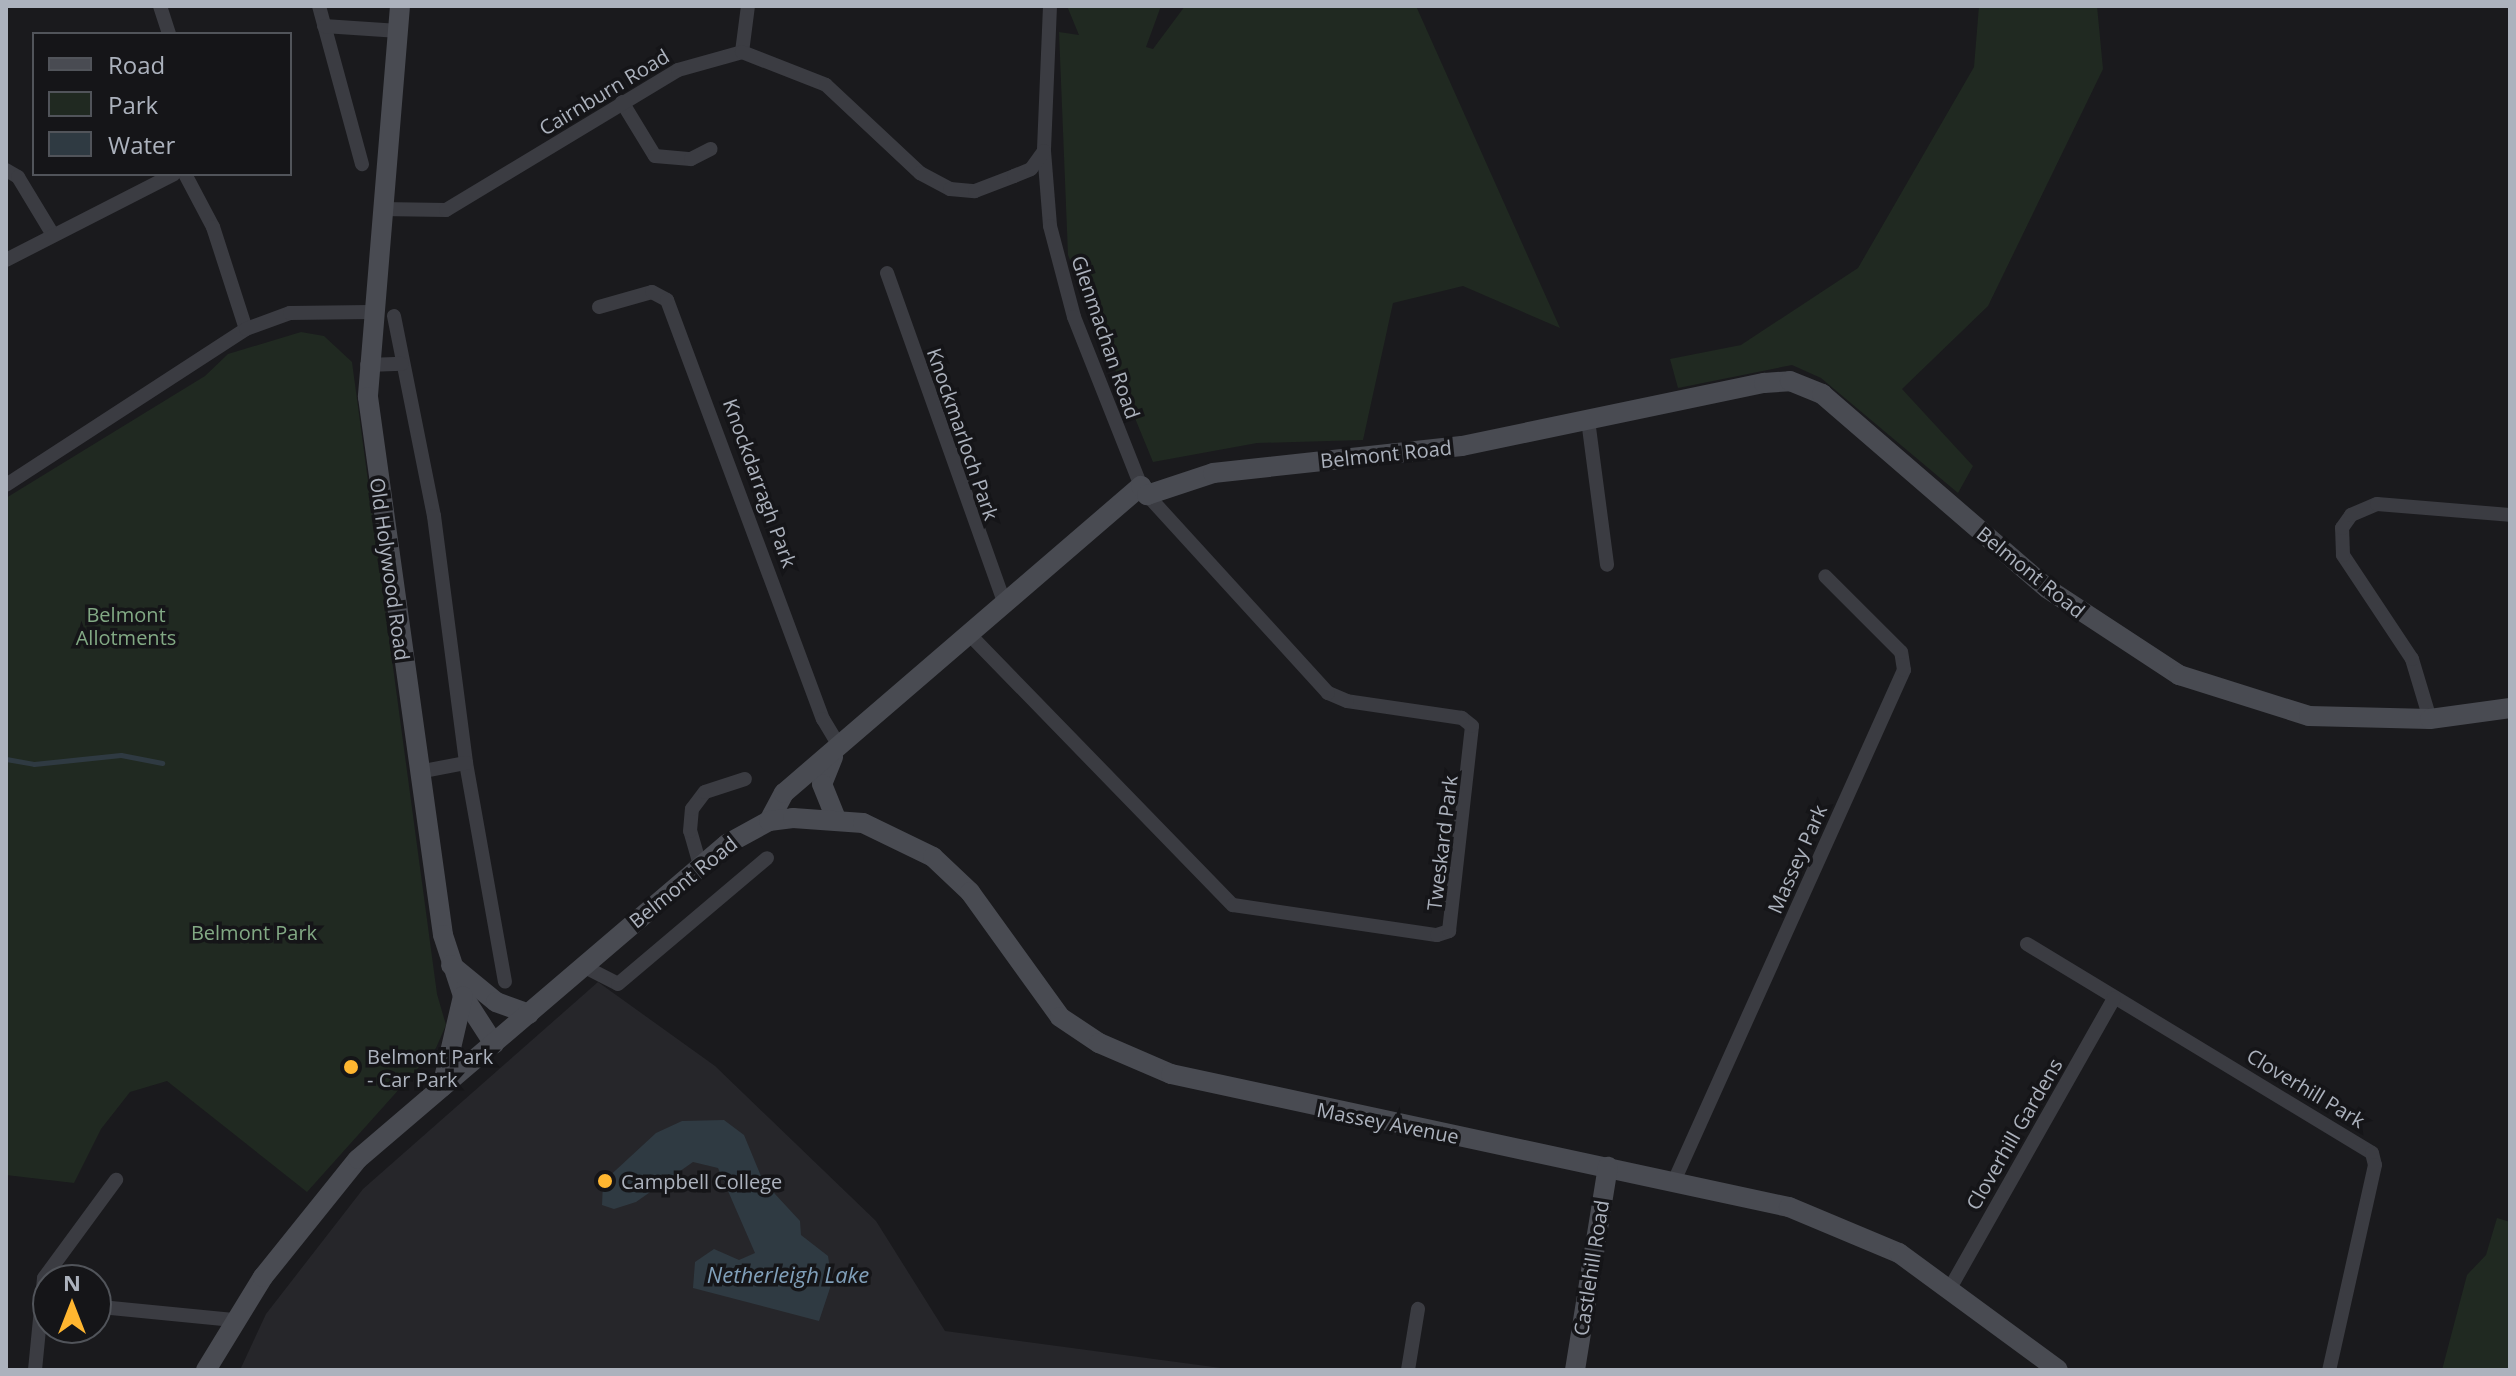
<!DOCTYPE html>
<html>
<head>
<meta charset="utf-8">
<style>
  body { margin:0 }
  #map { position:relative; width:2516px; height:1376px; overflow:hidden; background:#1a1a1d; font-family:"Open Sans",sans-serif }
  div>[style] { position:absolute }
  .built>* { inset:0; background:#26262a }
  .green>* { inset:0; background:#202921 }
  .water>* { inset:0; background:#2f3a42 }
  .stream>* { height:5px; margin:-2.5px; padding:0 2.5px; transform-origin:2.5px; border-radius:2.5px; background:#2f3a42 }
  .street>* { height:14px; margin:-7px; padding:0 7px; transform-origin:7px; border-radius:7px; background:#3b3c42 }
  .secondary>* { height:20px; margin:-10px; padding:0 10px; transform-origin:10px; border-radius:10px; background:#494b52 }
  .dots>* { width:22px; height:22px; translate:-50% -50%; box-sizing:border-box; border:4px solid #151518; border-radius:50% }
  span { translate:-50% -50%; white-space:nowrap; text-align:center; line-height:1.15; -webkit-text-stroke:7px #151518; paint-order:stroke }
  .street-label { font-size:20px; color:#acb2bd }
  .park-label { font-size:20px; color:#82a984 }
  .poi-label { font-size:20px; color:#acb2bd }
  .left { translate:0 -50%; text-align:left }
  .water-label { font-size:22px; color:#81a0ba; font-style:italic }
  .frame { position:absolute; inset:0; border:8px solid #acb2bd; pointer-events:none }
  .legend { position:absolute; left:32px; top:32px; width:260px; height:144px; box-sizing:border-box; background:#151518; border:2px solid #51545a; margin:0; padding:10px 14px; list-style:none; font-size:24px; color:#acb2bd }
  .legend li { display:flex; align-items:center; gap:16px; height:40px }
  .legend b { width:40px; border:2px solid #51545a }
  .north { position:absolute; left:32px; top:1264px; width:80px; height:80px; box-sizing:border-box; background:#151518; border:2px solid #51545a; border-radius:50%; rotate:0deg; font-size:22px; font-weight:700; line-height:32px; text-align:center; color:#acb2bd }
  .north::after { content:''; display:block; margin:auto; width:28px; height:36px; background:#ffb630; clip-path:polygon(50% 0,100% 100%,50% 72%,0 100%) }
</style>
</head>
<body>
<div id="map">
  <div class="built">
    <i style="clip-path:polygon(598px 982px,715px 1066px,876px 1221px,945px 1331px,1236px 1370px,240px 1370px,266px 1314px,363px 1189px)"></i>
  </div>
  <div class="green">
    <i style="clip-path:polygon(1067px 6px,1161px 6px,1146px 47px,1153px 49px,1185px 6px,1416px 6px,1560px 328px,1463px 286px,1393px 303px,1363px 440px,1257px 443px,1153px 462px,1068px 255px,1059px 32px,1079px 35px)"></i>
    <i style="clip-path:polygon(1979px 6px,2097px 6px,2103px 69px,1988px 306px,1902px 389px,1973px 466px,1958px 493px,1821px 378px,1792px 365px,1678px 388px,1670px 359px,1741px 345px,1858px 268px,1974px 67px)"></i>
    <i style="clip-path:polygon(301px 332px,324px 336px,352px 362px,437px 994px,446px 1025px,436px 1048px,307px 1192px,167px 1081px,130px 1092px,101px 1129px,74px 1183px,6px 1175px,6px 498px,205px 376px,228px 354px)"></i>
    <i style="clip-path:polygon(2497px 1218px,2510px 1222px,2510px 1370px,2442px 1370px,2467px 1275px,2486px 1255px)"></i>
  </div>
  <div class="water">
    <i style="clip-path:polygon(724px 1120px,744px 1135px,763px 1181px,800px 1221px,801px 1235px,828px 1256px,832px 1282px,819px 1321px,693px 1288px,695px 1262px,714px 1249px,739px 1260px,755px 1253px,718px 1168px,693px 1162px,636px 1202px,614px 1209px,602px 1205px,603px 1182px,656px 1133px,682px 1121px)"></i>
  </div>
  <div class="stream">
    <i style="left:6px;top:759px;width:28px;rotate:10deg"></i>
    <i style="left:34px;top:764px;width:87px;rotate:-5.9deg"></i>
    <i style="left:121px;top:755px;width:42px;rotate:11deg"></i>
  </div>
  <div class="street">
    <i style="left:160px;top:6px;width:29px;rotate:72deg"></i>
    <i style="left:319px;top:6px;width:164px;rotate:74.8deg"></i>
    <i style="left:1050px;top:6px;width:145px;rotate:92.4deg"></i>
    <i style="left:1044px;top:151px;width:75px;rotate:85.4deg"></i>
    <i style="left:1050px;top:226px;width:94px;rotate:75.2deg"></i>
    <i style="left:1074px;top:317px;width:182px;rotate:68.4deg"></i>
    <i style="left:324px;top:26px;width:75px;rotate:3.8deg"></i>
    <i style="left:742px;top:52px;width:46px;rotate:-82.6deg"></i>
    <i style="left:622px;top:102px;width:63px;rotate:58.6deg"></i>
    <i style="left:655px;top:156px;width:36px;rotate:5deg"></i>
    <i style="left:691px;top:159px;width:22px;rotate:-27deg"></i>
    <i style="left:6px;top:170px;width:14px;rotate:30deg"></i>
    <i style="left:18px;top:177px;width:68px;rotate:58.9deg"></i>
    <i style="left:185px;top:174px;width:60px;rotate:62.2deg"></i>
    <i style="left:213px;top:227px;width:107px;rotate:72.1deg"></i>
    <i style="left:381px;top:209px;width:65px;rotate:0.9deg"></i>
    <i style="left:446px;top:210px;width:271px;rotate:-31.1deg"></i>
    <i style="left:678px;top:70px;width:66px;rotate:-15.7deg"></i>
    <i style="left:742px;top:52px;width:90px;rotate:21.4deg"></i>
    <i style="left:826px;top:85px;width:129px;rotate:43.1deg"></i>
    <i style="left:920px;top:173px;width:34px;rotate:28deg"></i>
    <i style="left:950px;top:189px;width:25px;rotate:5deg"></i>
    <i style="left:975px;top:191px;width:42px;rotate:-21deg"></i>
    <i style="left:1014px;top:176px;width:18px;rotate:-22deg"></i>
    <i style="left:1031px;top:169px;width:22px;rotate:-54deg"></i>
    <i style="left:6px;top:260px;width:189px;rotate:-27.1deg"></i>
    <i style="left:887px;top:273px;width:352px;rotate:70.4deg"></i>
    <i style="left:599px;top:307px;width:55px;rotate:-15.8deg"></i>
    <i style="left:652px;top:292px;width:17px;rotate:28deg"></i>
    <i style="left:667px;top:300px;width:447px;rotate:69.6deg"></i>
    <i style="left:823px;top:719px;width:33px;rotate:59deg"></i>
    <i style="left:394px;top:316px;width:204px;rotate:78.7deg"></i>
    <i style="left:434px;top:516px;width:249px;rotate:82.6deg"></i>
    <i style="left:466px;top:763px;width:222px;rotate:79.9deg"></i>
    <i style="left:367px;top:365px;width:35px;rotate:-2deg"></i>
    <i style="left:1588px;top:420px;width:146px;rotate:82.5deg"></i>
    <i style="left:6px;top:485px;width:286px;rotate:-33deg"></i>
    <i style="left:246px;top:329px;width:47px;rotate:-20deg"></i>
    <i style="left:290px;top:313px;width:80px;rotate:-0.7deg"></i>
    <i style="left:970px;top:635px;width:377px;rotate:45.8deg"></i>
    <i style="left:1233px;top:905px;width:206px;rotate:8.4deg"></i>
    <i style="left:1437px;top:935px;width:13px;rotate:-18deg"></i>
    <i style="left:1449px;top:931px;width:206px;rotate:-83.6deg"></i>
    <i style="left:1472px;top:726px;width:13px;rotate:-141deg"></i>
    <i style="left:1462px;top:718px;width:116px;rotate:-171.6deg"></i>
    <i style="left:1347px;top:701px;width:21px;rotate:-157deg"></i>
    <i style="left:1328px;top:693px;width:268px;rotate:-132.4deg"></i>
    <i style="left:2430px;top:719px;width:63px;rotate:-106.7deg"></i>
    <i style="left:2412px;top:659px;width:125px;rotate:-123.6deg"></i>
    <i style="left:2343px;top:555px;width:27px;rotate:-92deg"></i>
    <i style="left:2342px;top:528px;width:16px;rotate:-55deg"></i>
    <i style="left:2351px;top:515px;width:28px;rotate:-23deg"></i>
    <i style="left:2377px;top:504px;width:133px;rotate:4.7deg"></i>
    <i style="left:418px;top:772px;width:49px;rotate:-10.6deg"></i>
    <i style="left:700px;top:865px;width:35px;rotate:-106deg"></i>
    <i style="left:690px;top:831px;width:22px;rotate:-85deg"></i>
    <i style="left:692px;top:809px;width:21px;rotate:-53deg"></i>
    <i style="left:705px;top:792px;width:42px;rotate:-18deg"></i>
    <i style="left:2027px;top:944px;width:403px;rotate:31.2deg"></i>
    <i style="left:2372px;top:1153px;width:12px;rotate:76deg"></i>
    <i style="left:2375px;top:1165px;width:210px;rotate:102.6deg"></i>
    <i style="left:583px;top:966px;width:39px;rotate:27deg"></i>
    <i style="left:618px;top:984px;width:195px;rotate:-40.2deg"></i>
    <i style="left:1675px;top:1179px;width:558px;rotate:-65.78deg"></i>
    <i style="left:1904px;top:670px;width:18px;rotate:-99deg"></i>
    <i style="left:1901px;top:652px;width:107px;rotate:-135deg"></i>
    <i style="left:1949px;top:1290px;width:335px;rotate:-60.5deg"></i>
    <i style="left:111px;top:1308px;width:123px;rotate:5.6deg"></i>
    <i style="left:35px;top:1370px;width:92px;rotate:-84.4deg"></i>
    <i style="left:44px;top:1278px;width:122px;rotate:-53.7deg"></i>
    <i style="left:1408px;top:1370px;width:62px;rotate:-80.7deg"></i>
  </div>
  <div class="secondary">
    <i style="left:400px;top:6px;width:392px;rotate:94.7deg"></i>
    <i style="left:368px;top:397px;width:543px;rotate:82.06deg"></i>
    <i style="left:443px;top:935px;width:64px;rotate:71.8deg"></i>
    <i style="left:463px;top:996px;width:57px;rotate:57.1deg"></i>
    <i style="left:833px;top:757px;width:29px;rotate:112deg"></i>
    <i style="left:822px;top:784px;width:38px;rotate:68deg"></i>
    <i style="left:769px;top:821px;width:32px;rotate:-62deg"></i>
    <i style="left:784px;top:793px;width:471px;rotate:-40.7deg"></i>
    <i style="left:1141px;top:486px;width:11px;rotate:56deg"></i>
    <i style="left:1147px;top:495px;width:70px;rotate:-18.4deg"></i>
    <i style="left:1213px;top:473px;width:250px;rotate:-6.2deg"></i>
    <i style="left:1462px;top:446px;width:309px;rotate:-11.8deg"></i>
    <i style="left:1764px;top:383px;width:26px;rotate:-4deg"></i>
    <i style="left:1790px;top:381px;width:35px;rotate:22deg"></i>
    <i style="left:1822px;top:394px;width:298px;rotate:40.8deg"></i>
    <i style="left:2048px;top:589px;width:157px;rotate:33.3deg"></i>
    <i style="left:2179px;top:675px;width:136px;rotate:17.5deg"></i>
    <i style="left:2309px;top:716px;width:121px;rotate:1.4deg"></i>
    <i style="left:2430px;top:719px;width:81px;rotate:-7.8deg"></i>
    <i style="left:451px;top:965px;width:58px;rotate:39.4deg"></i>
    <i style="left:496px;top:1002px;width:35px;rotate:20deg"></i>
    <i style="left:442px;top:1087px;width:93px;rotate:-77deg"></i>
    <i style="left:206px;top:1370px;width:109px;rotate:-58.5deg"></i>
    <i style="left:263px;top:1277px;width:151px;rotate:-51.2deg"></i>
    <i style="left:358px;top:1159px;width:485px;rotate:-40.5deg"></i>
    <i style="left:727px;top:844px;width:48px;rotate:-28.7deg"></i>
    <i style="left:769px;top:821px;width:24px;rotate:-7deg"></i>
    <i style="left:793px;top:818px;width:70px;rotate:4.1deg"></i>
    <i style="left:863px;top:823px;width:78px;rotate:25.9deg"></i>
    <i style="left:933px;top:857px;width:51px;rotate:43.4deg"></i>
    <i style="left:970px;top:892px;width:154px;rotate:54.2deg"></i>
    <i style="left:1060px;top:1017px;width:47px;rotate:33.7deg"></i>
    <i style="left:1099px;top:1043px;width:78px;rotate:23.3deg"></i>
    <i style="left:1171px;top:1074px;width:632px;rotate:12.15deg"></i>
    <i style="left:1789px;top:1207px;width:119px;rotate:22.7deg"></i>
    <i style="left:1899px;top:1253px;width:197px;rotate:36.3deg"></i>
    <i style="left:1575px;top:1370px;width:206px;rotate:-80.8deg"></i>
  </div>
  <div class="dots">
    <i style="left:351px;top:1067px;background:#ffb630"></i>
    <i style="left:605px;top:1181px;background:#ffb630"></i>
  </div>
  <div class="street-label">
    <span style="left:604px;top:92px;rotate:-31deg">Cairnburn Road</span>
    <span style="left:1106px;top:337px;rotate:71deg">Glenmachan Road</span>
    <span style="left:963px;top:434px;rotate:71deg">Knockmarloch Park</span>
    <span style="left:1386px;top:454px;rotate:-6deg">Belmont Road</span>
    <span style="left:760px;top:483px;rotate:70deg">Knockdarragh Park</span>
    <span style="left:390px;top:569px;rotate:82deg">Old Holywood Road</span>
    <span style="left:2031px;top:572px;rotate:39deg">Belmont Road</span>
    <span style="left:1442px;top:843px;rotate:-83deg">Tweskard Park</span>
    <span style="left:1797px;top:859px;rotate:-66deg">Massey Park</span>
    <span style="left:683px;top:882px;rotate:-39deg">Belmont Road</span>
    <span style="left:2306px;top:1088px;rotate:31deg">Cloverhill Park</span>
    <span style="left:1388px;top:1123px;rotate:11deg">Massey Avenue</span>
    <span style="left:2014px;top:1134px;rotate:-60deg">Cloverhill Gardens</span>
    <span style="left:1591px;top:1268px;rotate:-81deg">Castlehill Road</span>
  </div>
  <div class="park-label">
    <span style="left:126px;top:626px">Belmont<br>Allotments</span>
    <span style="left:254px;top:932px">Belmont Park</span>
  </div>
  <div class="poi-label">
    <span class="left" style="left:367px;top:1068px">Belmont Park<br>- Car Park</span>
    <span class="left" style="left:621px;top:1181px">Campbell College</span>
  </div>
  <div class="water-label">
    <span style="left:788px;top:1275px">Netherleigh Lake</span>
  </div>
  <div class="frame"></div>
  <ul class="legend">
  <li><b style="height:10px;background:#494b52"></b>Road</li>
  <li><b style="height:22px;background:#202921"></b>Park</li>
  <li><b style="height:22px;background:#2f3a42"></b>Water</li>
  </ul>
  <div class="north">N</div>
</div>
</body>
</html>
